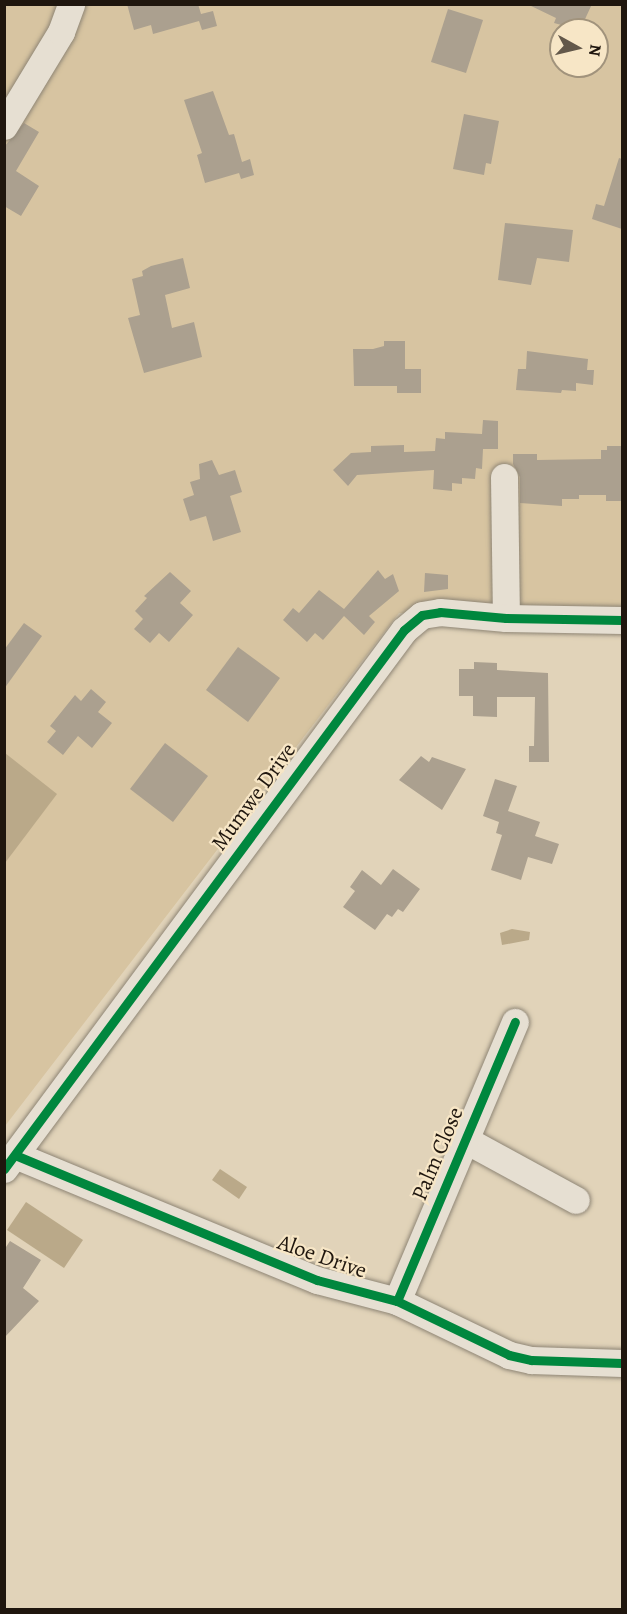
<!DOCTYPE html>
<html>
<head>
<meta charset="utf-8">
<style>
  body { margin:0 }
  #map { position:relative; width:627px; height:1614px; overflow:hidden; background:#e1d3b9; font-family:Alegreya,serif }
  div>[style] { position:absolute }
  .green>* { inset:0; background:#d7c4a1 }
  .water>* { inset:0; background:#baa989 }
  .building>* { inset:0; background:#aba08f }
  .roads { filter:drop-shadow(0 0 2px #8e8575) drop-shadow(0 0 2px #8e8575) }
  .minor>* { height:27px; margin:-13.5px; padding:0 13.5px; transform-origin:13.5px; border-radius:13.5px; background:#e6dfd2 }
  .cycleway>* { height:9px; margin:-4.5px; padding:0 4.5px; transform-origin:4.5px; border-radius:4.5px; background:#00873e }
  span { translate:-50% -50%; white-space:nowrap; text-align:center; line-height:1.15; -webkit-text-stroke:4.5px #f7e6c6; paint-order:stroke }
  .street-label { font-size:22px; color:#1f160e }
  .frame { position:absolute; inset:0; border:6px solid #1f160e; pointer-events:none }
  .north { position:absolute; left:549px; top:18px; width:60px; height:60px; box-sizing:border-box; background:#f7e6c6; border:2px solid #a1937c; border-radius:50%; rotate:98deg; font-size:16px; font-weight:700; line-height:24px; text-align:center; color:#1f160e }
  .north::after { content:''; display:block; margin:auto; width:21px; height:27px; background:#63584a; clip-path:polygon(50% 0,100% 100%,50% 72%,0 100%) }
</style>
</head>
<body>
<div id="map">
  <div class="green">
    <i style="clip-path:polygon(evenodd,5px 5px,622px 5px,622px 609px,399px 613px,5px 1126px,5px 5px,561px 30px,597px 30px,597px 66px,561px 66px,561px 30px)"></i>
  </div>
  <div class="water">
    <i style="clip-path:polygon(5px 753px,57px 794px,5px 863px,4px 863px)"></i>
    <i style="clip-path:polygon(512px 929px,530px 932px,529px 940px,502px 945px,500px 933px)"></i>
    <i style="clip-path:polygon(220px 1169px,247px 1187px,239px 1199px,212px 1180px)"></i>
    <i style="clip-path:polygon(26px 1202px,83px 1240px,64px 1268px,7px 1230px)"></i>
  </div>
  <div class="building">
    <i style="clip-path:polygon(127px 4px,198px 4px,201px 14px,213px 11px,217px 26px,202px 30px,199px 21px,153px 34px,151px 25px,134px 30px)"></i>
    <i style="clip-path:polygon(527px 4px,592px 4px,580px 30px,554px 23px,556px 18px)"></i>
    <i style="clip-path:polygon(448px 9px,483px 20px,466px 73px,431px 62px)"></i>
    <i style="clip-path:polygon(213px 91px,229px 135px,234px 134px,242px 162px,250px 159px,254px 175px,241px 179px,239px 173px,205px 183px,197px 155px,202px 153px,184px 100px)"></i>
    <i style="clip-path:polygon(464px 114px,499px 121px,491px 164px,486px 163px,484px 175px,453px 169px)"></i>
    <i style="clip-path:polygon(24px 123px,39px 132px,16px 171px,39px 186px,21px 216px,4px 206px,4px 147px)"></i>
    <i style="clip-path:polygon(619px 158px,622px 159px,622px 229px,592px 219px,596px 204px,604px 206px)"></i>
    <i style="clip-path:polygon(505px 223px,573px 230px,569px 262px,537px 258px,531px 285px,498px 280px)"></i>
    <i style="clip-path:polygon(183px 258px,190px 288px,165px 295px,172px 328px,194px 322px,202px 357px,144px 373px,128px 318px,140px 315px,132px 279px,143px 276px,142px 271px,151px 266px)"></i>
    <i style="clip-path:polygon(384px 341px,405px 341px,405px 369px,421px 369px,421px 393px,397px 393px,397px 386px,354px 386px,353px 349px,373px 349px,384px 346px)"></i>
    <i style="clip-path:polygon(527px 351px,588px 359px,587px 370px,594px 370px,593px 385px,576px 383px,576px 391px,562px 390px,561px 393px,516px 390px,518px 369px,526px 369px)"></i>
    <i style="clip-path:polygon(483px 420px,498px 421px,498px 449px,483px 449px,482px 469px,476px 468px,475px 479px,462px 478px,462px 484px,452px 483px,452px 491px,433px 489px,434px 470px,357px 475px,348px 486px,333px 470px,351px 453px,371px 452px,371px 446px,404px 445px,404px 452px,435px 451px,436px 438px,445px 439px,445px 432px,482px 434px)"></i>
    <i style="clip-path:polygon(607px 446px,622px 446px,622px 501px,606px 501px,606px 495px,579px 495px,579px 499px,562px 499px,562px 506px,520px 503px,520px 477px,513px 464px,513px 454px,537px 454px,537px 460px,601px 459px,601px 450px,607px 450px)"></i>
    <i style="clip-path:polygon(212px 460px,219px 475px,235px 470px,242px 492px,230px 496px,241px 532px,213px 541px,206px 516px,190px 521px,183px 499px,194px 495px,190px 482px,200px 479px,199px 464px)"></i>
    <i style="clip-path:polygon(378px 570px,385px 579px,393px 574px,399px 591px,369px 616px,375px 622px,364px 635px,344px 616px,323px 640px,315px 633px,307px 642px,283px 620px,293px 608px,299px 613px,319px 590px,344px 609px)"></i>
    <i style="clip-path:polygon(170px 572px,191px 591px,180px 603px,193px 615px,169px 642px,159px 633px,150px 643px,134px 629px,143px 619px,135px 611px,147px 598px,144px 596px)"></i>
    <i style="clip-path:polygon(425px 573px,448px 575px,448px 589px,424px 592px)"></i>
    <i style="clip-path:polygon(24px 623px,42px 636px,4px 689px,4px 650px)"></i>
    <i style="clip-path:polygon(238px 647px,280px 678px,248px 722px,206px 690px)"></i>
    <i style="clip-path:polygon(474px 662px,497px 663px,497px 670px,548px 673px,549px 762px,529px 762px,529px 746px,534px 746px,535px 697px,497px 697px,497px 717px,473px 716px,473px 696px,459px 696px,459px 669px,474px 669px)"></i>
    <i style="clip-path:polygon(91px 689px,106px 702px,98px 712px,112px 723px,92px 748px,78px 736px,63px 755px,47px 742px,56px 731px,50px 726px,75px 695px,81px 701px)"></i>
    <i style="clip-path:polygon(165px 743px,208px 776px,173px 822px,130px 789px)"></i>
    <i style="clip-path:polygon(421px 756px,429px 762px,432px 757px,466px 769px,442px 810px,399px 780px)"></i>
    <i style="clip-path:polygon(495px 779px,517px 786px,508px 811px,540px 822px,535px 836px,559px 844px,552px 864px,528px 857px,521px 880px,491px 870px,502px 835px,496px 833px,499px 822px,483px 816px)"></i>
    <i style="clip-path:polygon(393px 869px,420px 889px,403px 912px,398px 909px,392px 917px,387px 914px,375px 930px,343px 907px,355px 891px,350px 887px,362px 870px,381px 885px)"></i>
    <i style="clip-path:polygon(10px 1241px,41px 1260px,23px 1288px,39px 1301px,4px 1338px,4px 1250px)"></i>
  </div>
  <div class="roads">
    <div class="minor">
      <i style="left:4px;top:126px;width:110px;rotate:-58.8deg"></i>
      <i style="left:61px;top:32px;width:30px;rotate:-70deg"></i>
      <i style="left:504px;top:477px;width:141px;rotate:89.2deg"></i>
      <i style="left:466px;top:1140px;width:125px;rotate:28.6deg"></i>
      <i style="left:15px;top:1155px;width:327px;rotate:22.5deg"></i>
      <i style="left:317px;top:1280px;width:83px;rotate:14.7deg"></i>
      <i style="left:397px;top:1301px;width:124px;rotate:25.7deg"></i>
      <i style="left:509px;top:1355px;width:23px;rotate:13deg"></i>
      <i style="left:531px;top:1360px;width:91px;rotate:1.9deg"></i>
      <i style="left:4px;top:1169px;width:671px;rotate:-53.42deg"></i>
      <i style="left:404px;top:630px;width:23px;rotate:-40deg"></i>
      <i style="left:422px;top:615px;width:18px;rotate:-9deg"></i>
      <i style="left:440px;top:612px;width:66px;rotate:5.2deg"></i>
      <i style="left:506px;top:618px;width:116px;rotate:1deg"></i>
      <i style="left:397px;top:1301px;width:303px;rotate:-67.1deg"></i>
    </div>
  </div>
  <div class="cycleway">
    <i style="left:15px;top:1155px;width:327px;rotate:22.5deg"></i>
    <i style="left:317px;top:1280px;width:83px;rotate:14.7deg"></i>
    <i style="left:397px;top:1301px;width:124px;rotate:25.7deg"></i>
    <i style="left:509px;top:1355px;width:23px;rotate:13deg"></i>
    <i style="left:531px;top:1360px;width:91px;rotate:1.9deg"></i>
    <i style="left:4px;top:1169px;width:671px;rotate:-53.42deg"></i>
    <i style="left:404px;top:630px;width:23px;rotate:-40deg"></i>
    <i style="left:422px;top:615px;width:18px;rotate:-9deg"></i>
    <i style="left:440px;top:612px;width:66px;rotate:5.2deg"></i>
    <i style="left:506px;top:618px;width:116px;rotate:1deg"></i>
    <i style="left:397px;top:1301px;width:303px;rotate:-67.1deg"></i>
  </div>
  <div class="street-label">
    <span style="left:254px;top:797px;rotate:-54deg">Mumwe Drive</span>
    <span style="left:438px;top:1154px;rotate:-67deg">Palm Close</span>
    <span style="left:322px;top:1257px;rotate:19deg">Aloe Drive</span>
  </div>
  <div class="frame"></div>
  <div class="north">N</div>
</div>
</body>
</html>
